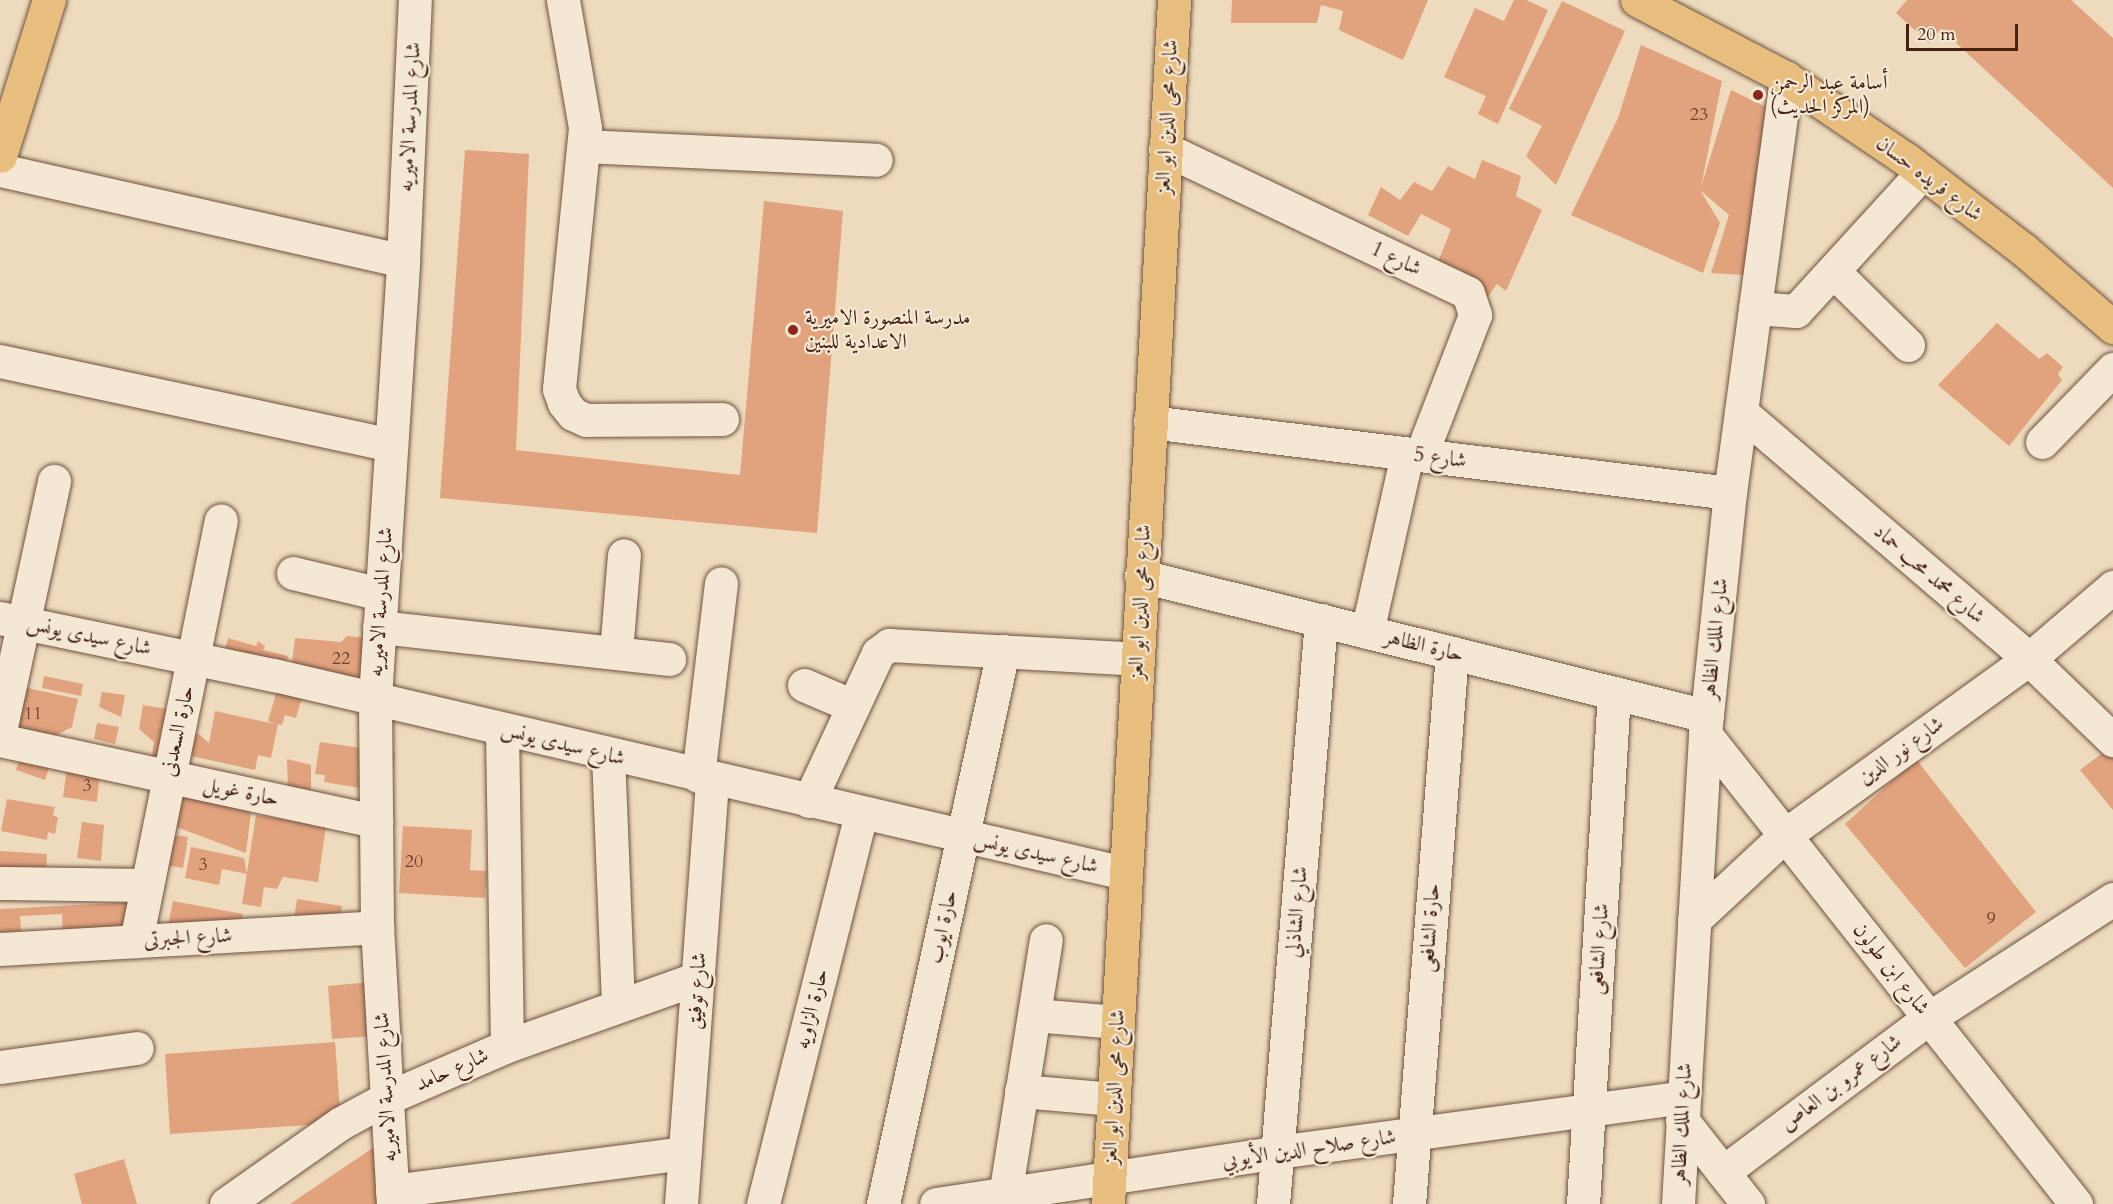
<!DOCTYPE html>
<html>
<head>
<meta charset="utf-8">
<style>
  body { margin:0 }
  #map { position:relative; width:2113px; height:1204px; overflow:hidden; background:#eedbbd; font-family:Cardo,Amiri,serif }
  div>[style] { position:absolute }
  .building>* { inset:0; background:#e1a27e }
  .roads { filter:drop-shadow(0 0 2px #6e513e) drop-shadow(0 0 2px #6e513e) }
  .minor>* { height:33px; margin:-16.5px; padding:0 16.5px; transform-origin:16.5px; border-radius:16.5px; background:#f4e8d4 }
  .major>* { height:33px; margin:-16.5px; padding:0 16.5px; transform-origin:16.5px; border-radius:16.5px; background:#e7be7e }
  .dots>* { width:16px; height:16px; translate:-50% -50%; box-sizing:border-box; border:3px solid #f4e8d4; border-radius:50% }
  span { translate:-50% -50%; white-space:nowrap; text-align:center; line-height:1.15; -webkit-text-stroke:4.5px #f4e8d4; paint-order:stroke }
  .number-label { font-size:18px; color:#6b432e }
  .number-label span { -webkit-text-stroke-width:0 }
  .poi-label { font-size:21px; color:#442314 }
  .left { translate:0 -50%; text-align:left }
  .street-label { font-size:21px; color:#442314 }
  .scale { position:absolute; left:1906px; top:24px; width:112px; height:27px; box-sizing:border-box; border:3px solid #442314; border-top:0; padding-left:8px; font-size:18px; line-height:21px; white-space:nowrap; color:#442314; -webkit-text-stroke:4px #f4e8d4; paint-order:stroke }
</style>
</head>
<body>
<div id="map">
  <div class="building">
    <i style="clip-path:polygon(1232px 0,1428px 0,1403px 60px,1339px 30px,1343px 11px,1321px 5px,1317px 23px,1231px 23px)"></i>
    <i style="clip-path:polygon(1514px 0,1526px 0,1548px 10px,1498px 124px,1478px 114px,1486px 96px,1444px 77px,1475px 8px,1504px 21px)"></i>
    <i style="clip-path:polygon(1907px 0,2071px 0,2113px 38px,2113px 188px,1941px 29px,1929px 43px,1896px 13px)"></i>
    <i style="clip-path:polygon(1562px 1px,1625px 31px,1556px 185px,1526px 156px,1542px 126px,1509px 109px)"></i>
    <i style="clip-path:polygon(1641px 45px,1722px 81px,1701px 187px,1731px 90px,1781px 114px,1759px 276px,1711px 273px,1729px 215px,1700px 190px,1720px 223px,1703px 273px,1571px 215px,1618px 118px)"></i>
    <i style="clip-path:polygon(465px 150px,529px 154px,516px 450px,740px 475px,764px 201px,843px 211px,817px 533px,440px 498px)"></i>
    <i style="clip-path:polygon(1482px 160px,1521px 176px,1516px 196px,1542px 210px,1506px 291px,1497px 284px,1483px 304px,1436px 267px,1451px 229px,1421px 214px,1408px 236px,1368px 215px,1381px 187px,1400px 200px,1414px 182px,1432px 191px,1448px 166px,1475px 179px)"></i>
    <i style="clip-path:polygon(1997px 323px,2039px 359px,2047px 353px,2063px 367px,2058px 374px,2062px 380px,2009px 446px,1938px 385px)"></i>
    <i style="clip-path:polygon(347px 636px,379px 639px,376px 679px,291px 671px,295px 638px,341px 642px)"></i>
    <i style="clip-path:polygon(228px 638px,256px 646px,258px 641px,265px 646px,263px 650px,288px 656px,286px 664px,222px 661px)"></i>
    <i style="clip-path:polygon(44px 676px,83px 684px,81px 696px,42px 688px)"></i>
    <i style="clip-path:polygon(0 682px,78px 699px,72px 727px,14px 757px)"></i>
    <i style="clip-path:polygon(279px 684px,304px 691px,296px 718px,285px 715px,282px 725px,278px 724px,271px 758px,258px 755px,255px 770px,191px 756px,196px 732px,209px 743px,215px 711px,275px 724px,268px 721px)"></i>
    <i style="clip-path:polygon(102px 692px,125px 695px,121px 717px,99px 707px)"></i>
    <i style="clip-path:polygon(143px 705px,178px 711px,168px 774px,149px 771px,154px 742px,139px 729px)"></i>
    <i style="clip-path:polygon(97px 723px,119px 727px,115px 744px,94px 739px)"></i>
    <i style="clip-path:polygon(320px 742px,395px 753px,390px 793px,324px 782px,325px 775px,315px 774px)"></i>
    <i style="clip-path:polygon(2105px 751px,2113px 751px,2113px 810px,2080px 770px)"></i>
    <i style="clip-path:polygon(21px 754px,50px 765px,45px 780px,16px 770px)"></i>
    <i style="clip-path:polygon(287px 759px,311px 765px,311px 793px,288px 794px)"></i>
    <i style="clip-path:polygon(1916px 759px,2036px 912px,1965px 968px,1845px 824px)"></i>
    <i style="clip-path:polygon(67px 768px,100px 772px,97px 802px,63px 797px)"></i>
    <i style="clip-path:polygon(186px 783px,228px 799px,251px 813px,246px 853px,171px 825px)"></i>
    <i style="clip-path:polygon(7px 799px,55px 807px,53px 815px,58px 818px,55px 834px,48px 832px,47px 840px,1px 831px)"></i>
    <i style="clip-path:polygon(256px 815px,326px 826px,318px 882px,283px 877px,277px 889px,264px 887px,261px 907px,242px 904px)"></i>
    <i style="clip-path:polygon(82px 822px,104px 825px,101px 861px,77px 858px)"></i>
    <i style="clip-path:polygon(403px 826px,472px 830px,470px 870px,487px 871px,485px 898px,399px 893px)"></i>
    <i style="clip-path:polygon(169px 834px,188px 837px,183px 868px,164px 865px)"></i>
    <i style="clip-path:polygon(191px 847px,244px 858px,247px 874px,222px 869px,219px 885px,185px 878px)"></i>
    <i style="clip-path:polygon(0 851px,47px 854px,46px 875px,0 872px)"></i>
    <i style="clip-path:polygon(297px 899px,342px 906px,336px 939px,290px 944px)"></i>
    <i style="clip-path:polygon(173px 901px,243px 914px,241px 924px,164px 945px)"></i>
    <i style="clip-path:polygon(133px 902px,135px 936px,63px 940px,62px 914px,20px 916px,21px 931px,0 932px,0 909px)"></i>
    <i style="clip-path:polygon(371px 982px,376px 1036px,332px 1039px,328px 986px)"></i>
    <i style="clip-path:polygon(335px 1042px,341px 1123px,170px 1134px,165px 1054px)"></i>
    <i style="clip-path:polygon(383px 1141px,388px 1204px,290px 1204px)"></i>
    <i style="clip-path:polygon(124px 1159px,137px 1204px,82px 1204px,74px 1174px)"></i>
  </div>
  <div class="roads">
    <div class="minor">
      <i style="left:563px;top:0;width:130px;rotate:80.2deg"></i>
      <i style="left:585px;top:128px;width:262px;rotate:95.7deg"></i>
      <i style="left:559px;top:389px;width:15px;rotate:70deg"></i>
      <i style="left:564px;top:403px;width:14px;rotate:51deg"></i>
      <i style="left:573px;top:414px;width:14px;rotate:25deg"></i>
      <i style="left:586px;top:420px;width:136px;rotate:-0.4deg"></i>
      <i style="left:584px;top:146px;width:292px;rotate:2.7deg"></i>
      <i style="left:1165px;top:149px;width:335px;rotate:25.4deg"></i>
      <i style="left:1468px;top:293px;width:23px;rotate:72deg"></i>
      <i style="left:1475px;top:315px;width:150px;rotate:111.1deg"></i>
      <i style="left:0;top:170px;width:413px;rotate:12.7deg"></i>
      <i style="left:1834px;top:272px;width:104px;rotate:44.6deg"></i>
      <i style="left:1755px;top:308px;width:41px;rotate:4.2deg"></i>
      <i style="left:1796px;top:311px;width:188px;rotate:-47.6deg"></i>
      <i style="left:0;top:361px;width:400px;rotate:12.1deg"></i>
      <i style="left:1741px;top:412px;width:379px;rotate:40.6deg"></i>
      <i style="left:2029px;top:659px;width:117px;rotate:44deg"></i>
      <i style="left:1150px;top:422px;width:584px;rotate:6.98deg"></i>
      <i style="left:2042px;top:442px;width:102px;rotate:-45.8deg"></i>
      <i style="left:293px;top:573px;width:90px;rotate:13.4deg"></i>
      <i style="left:1141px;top:576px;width:583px;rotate:13.89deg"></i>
      <i style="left:0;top:618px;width:280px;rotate:11.8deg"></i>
      <i style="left:274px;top:675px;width:873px;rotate:13.11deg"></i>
      <i style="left:379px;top:627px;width:292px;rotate:6.3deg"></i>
      <i style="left:1367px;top:632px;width:182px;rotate:-77.3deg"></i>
      <i style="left:616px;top:652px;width:97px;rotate:-85.3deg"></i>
      <i style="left:804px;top:685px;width:53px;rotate:23.2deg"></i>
      <i style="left:502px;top:729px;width:317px;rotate:89.1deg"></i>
      <i style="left:0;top:731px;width:256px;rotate:-77.8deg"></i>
      <i style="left:1705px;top:734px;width:599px;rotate:51.71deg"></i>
      <i style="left:0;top:740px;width:385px;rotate:12.2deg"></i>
      <i style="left:608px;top:755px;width:250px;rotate:87.7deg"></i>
      <i style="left:698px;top:776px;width:194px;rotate:-83.2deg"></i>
      <i style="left:809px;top:801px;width:163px;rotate:-65deg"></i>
      <i style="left:878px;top:653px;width:14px;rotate:-36deg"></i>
      <i style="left:889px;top:645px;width:248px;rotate:3.2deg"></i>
      <i style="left:0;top:883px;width:147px;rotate:0.8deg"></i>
      <i style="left:1694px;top:920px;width:125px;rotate:-43deg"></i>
      <i style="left:1785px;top:835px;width:301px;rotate:-35.8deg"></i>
      <i style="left:2029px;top:659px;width:111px;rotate:-40.6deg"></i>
      <i style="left:136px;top:941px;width:429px;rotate:-78.6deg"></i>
      <i style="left:0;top:949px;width:378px;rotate:-3.3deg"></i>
      <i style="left:1034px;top:1015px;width:83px;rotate:4.8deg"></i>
      <i style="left:0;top:1067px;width:138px;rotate:-7.9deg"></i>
      <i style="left:1021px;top:1091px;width:93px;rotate:4.9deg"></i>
      <i style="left:1682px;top:1120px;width:107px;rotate:51.8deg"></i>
      <i style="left:1723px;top:1172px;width:257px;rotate:-36.8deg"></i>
      <i style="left:1929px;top:1018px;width:219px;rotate:-32.9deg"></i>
      <i style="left:392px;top:1191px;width:295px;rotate:-7.4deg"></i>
      <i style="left:1005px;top:1195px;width:258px;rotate:-80.9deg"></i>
      <i style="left:226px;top:1204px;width:141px;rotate:-35.2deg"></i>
      <i style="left:341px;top:1123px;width:52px;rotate:-28.5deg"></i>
      <i style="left:387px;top:1098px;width:131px;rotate:-23.4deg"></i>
      <i style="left:507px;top:1046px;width:203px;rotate:-19.6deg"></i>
      <i style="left:393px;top:1204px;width:277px;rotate:-93.3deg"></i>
      <i style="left:377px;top:927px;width:229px;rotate:-90.5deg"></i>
      <i style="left:375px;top:698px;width:438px;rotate:-86.3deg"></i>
      <i style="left:403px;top:261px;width:261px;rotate:-87.4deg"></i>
      <i style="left:681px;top:1204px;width:426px;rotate:-85.8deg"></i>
      <i style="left:763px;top:1204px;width:403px;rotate:-75.9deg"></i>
      <i style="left:883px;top:1204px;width:566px;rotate:-77.76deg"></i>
      <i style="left:936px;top:1204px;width:346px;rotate:-8.6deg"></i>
      <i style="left:1278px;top:1152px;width:409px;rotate:-7.7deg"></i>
      <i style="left:1273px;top:1204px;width:586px;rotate:-85.3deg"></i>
      <i style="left:1409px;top:1204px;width:553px;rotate:-85.54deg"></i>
      <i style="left:1583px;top:1204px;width:512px;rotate:-86.53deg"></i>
      <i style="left:1678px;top:1204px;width:471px;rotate:-86.7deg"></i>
      <i style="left:1705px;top:734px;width:242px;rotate:-84.1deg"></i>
      <i style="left:1730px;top:493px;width:419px;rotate:-82.3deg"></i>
    </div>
    <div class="major">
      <i style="left:1637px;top:0;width:168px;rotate:27.6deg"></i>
      <i style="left:1786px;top:78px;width:146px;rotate:34.1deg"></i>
      <i style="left:1907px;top:160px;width:148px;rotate:37.6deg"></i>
      <i style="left:2024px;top:250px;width:118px;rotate:40.9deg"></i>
      <i style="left:0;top:156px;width:164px;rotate:-72.6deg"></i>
      <i style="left:1108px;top:1204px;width:1206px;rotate:-86.86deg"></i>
    </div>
  </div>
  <div class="dots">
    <i style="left:1758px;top:95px;background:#8f2418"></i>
    <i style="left:793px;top:330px;background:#8f2418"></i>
  </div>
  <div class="number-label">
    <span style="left:1699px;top:115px">23</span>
    <span style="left:341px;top:659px">22</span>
    <span style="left:33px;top:714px">11</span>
    <span style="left:87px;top:786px">3</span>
    <span style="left:414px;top:862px">20</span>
    <span style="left:203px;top:865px">3</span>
    <span style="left:1991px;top:919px">9</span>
  </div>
  <div class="poi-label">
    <span class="left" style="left:1770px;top:95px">أسامة عبد الرحمن<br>(المركز الحديث)</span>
    <span class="left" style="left:805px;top:330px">مدرسة المنصورة الاميرية<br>الاعدادية للبنين</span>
  </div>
  <div class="street-label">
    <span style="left:410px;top:117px;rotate:-87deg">شارع المدرسة الاميريه</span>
    <span style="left:1167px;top:117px;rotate:-87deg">شارع محى الدين ابو العز</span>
    <span style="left:1929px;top:179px;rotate:37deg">شارع فريده حسان</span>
    <span style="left:1396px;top:259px;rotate:25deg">شارع 1</span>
    <span style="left:1440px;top:458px;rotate:7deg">شارع 5</span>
    <span style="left:1929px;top:574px;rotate:41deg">شارع محمد محب حماد</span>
    <span style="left:381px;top:602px;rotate:-86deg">شارع المدرسة الاميريه</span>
    <span style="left:1140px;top:602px;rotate:-87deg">شارع محى الدين ابو العز</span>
    <span style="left:89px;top:636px;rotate:12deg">شارع سيدى يونس</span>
    <span style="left:1715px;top:639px;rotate:-84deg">شارع الملك الظاهر</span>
    <span style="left:1424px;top:646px;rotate:14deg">حارة الظاهر</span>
    <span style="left:178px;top:731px;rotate:-78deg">حارة السعدنى</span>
    <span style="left:563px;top:744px;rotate:14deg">شارع سيدى يونس</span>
    <span style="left:1901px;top:751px;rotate:-36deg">شارع نور الدين</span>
    <span style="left:241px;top:792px;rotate:12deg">حارة غويل</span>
    <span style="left:1036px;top:853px;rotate:13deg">شارع سيدى يونس</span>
    <span style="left:1297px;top:912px;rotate:-85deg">شارع الشاذلي</span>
    <span style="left:943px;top:927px;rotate:-78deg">حارة ايوب</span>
    <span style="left:1430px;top:928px;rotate:-86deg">حارة الشافعى</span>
    <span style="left:188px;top:938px;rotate:-3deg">شارع الجبرتى</span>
    <span style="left:1599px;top:949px;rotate:-86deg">شارع الشافعى</span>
    <span style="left:1891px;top:969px;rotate:52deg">شارع ابن طولون</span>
    <span style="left:697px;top:991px;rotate:-86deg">شارع توفيق</span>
    <span style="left:812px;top:1009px;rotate:-76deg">حارة الزاويه</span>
    <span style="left:452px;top:1070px;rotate:-24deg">شارع حامد</span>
    <span style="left:1841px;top:1083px;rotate:-37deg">شارع عمرو بن العاص</span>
    <span style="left:386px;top:1087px;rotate:-93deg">شارع المدرسة الاميريه</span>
    <span style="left:1114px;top:1087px;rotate:-87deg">شارع محى الدين ابو العز</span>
    <span style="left:1682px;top:1124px;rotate:-87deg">شارع الملك الظاهر</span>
    <span style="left:1309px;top:1149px;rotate:-8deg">شارع صلاح الدين الأيوبي</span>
  </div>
  <div class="scale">20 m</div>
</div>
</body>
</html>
